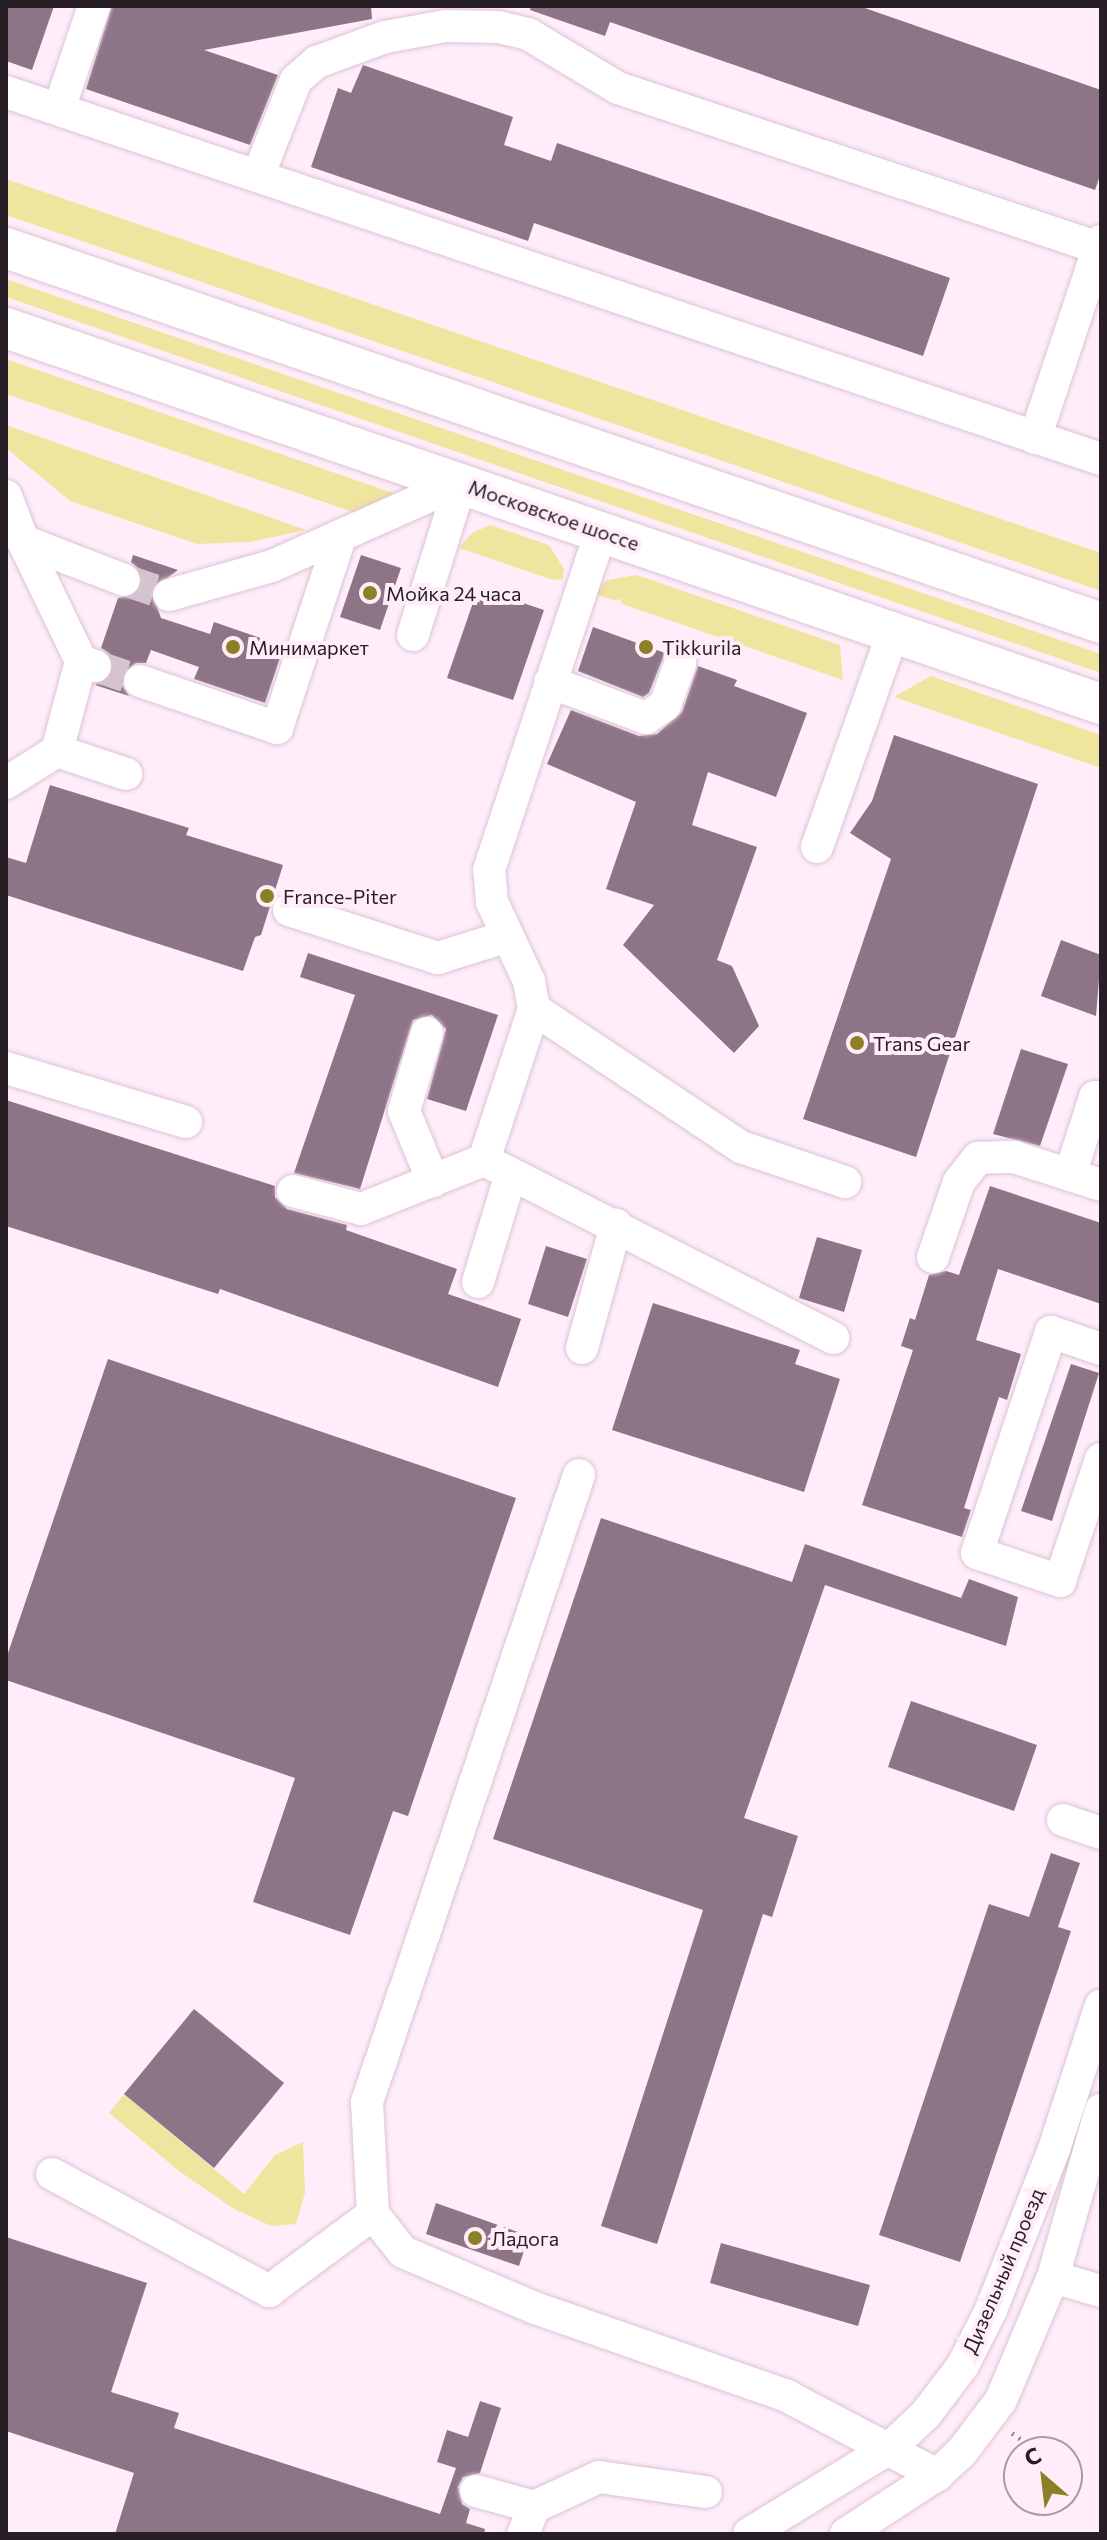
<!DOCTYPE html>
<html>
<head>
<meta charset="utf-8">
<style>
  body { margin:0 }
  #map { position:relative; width:1107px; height:2540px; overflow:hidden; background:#ffeefa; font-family:Commissioner,sans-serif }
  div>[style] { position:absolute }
  .green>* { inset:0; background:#f0e59e }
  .building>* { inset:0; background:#8d7487 }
  .minor-tunnel>* { height:32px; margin-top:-16px; transform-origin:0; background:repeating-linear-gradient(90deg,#d4c4cf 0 32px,transparent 0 48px) }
  .path>* { height:5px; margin-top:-2.5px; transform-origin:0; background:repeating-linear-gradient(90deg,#948790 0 2px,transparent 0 8px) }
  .roads { filter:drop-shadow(0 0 2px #dec2d6) drop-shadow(0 0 2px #dec2d6) }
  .minor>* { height:32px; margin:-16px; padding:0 16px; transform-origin:16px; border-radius:16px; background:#fff }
  .major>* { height:40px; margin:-20px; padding:0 20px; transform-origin:20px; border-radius:20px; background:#fff }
  .dots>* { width:22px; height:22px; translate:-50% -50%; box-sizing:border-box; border:4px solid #ffeefa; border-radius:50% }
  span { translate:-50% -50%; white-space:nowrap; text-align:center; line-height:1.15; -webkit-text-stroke:8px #ffeefa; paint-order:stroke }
  .street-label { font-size:20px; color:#281e25 }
  .poi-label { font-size:20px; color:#281e25 }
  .left { translate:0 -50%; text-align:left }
  .frame { position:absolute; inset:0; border:8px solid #281e25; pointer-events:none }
  .north { position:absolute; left:1003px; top:2436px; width:80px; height:80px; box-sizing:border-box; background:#ffeefa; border:2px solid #a99ba5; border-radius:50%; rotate:332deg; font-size:22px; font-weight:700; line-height:32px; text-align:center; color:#281e25 }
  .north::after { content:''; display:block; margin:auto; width:28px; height:36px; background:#8d7f26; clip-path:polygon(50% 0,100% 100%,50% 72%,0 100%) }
</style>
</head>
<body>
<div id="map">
  <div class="green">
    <i style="clip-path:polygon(6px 179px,1101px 553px,1101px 591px,6px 215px)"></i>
    <i style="clip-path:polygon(6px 279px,1101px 654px,1101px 673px,6px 297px)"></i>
    <i style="clip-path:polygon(6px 359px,396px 494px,359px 514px,6px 394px)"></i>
    <i style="clip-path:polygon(6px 425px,306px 530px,250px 542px,197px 544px,70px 501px,6px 448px)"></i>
    <i style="clip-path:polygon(490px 525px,549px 545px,564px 569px,563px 579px,553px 580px,459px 548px,472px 533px)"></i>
    <i style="clip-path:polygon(637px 575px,840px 645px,843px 680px,622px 604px,619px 598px,616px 601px,594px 594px,607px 580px)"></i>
    <i style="clip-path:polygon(931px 676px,1101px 735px,1101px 768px,894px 697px)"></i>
    <i style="clip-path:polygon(124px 2094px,244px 2194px,275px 2155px,303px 2142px,305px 2193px,296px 2224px,271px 2226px,234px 2209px,179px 2171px,109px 2113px)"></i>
  </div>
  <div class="building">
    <i style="clip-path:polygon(6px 6px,54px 6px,32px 70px,6px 61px)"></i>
    <i style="clip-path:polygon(112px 6px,371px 6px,372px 19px,204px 50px,278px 75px,250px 145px,86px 89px)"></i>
    <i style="clip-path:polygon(531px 6px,859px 6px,1101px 90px,1101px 173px,1095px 190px,610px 22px,605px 36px,530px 10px)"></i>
    <i style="clip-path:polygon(363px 65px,513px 117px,504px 145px,551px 161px,557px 143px,950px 278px,923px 356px,534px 223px,528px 241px,311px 167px,338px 88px,351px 93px)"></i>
    <i style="clip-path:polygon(133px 555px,178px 570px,151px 590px,161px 618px,210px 634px,214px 622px,284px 646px,265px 703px,194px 679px,199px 667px,151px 650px,146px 663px,136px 663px,122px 674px,122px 685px,129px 696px,95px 685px,113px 672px,110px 654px,101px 648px,118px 598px,135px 595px,142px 586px,139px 569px,131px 562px)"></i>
    <i style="clip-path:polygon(361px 555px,401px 568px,380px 630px,340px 617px)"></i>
    <i style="clip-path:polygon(478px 588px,544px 610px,513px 700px,447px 678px)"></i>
    <i style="clip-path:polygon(593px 627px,665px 653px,649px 693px,643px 697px,578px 671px)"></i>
    <i style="clip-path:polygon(698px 666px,737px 680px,734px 686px,807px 713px,776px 797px,708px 772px,692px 825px,757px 847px,717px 960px,732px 966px,759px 1026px,734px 1053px,623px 945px,654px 905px,606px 889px,636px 802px,547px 764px,571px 710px,639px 736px,657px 734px,682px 712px)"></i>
    <i style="clip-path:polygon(894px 735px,1038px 784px,916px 1157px,803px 1119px,891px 859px,850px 833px,872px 801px)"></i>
    <i style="clip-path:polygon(50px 785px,189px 828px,186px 835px,283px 865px,261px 935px,255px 937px,243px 971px,6px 895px,6px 857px,26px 863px)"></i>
    <i style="clip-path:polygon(1061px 940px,1101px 955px,1096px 1016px,1041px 996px)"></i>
    <i style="clip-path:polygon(308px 953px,498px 1015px,466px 1111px,427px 1099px,446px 1029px,432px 1015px,413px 1020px,360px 1189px,294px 1173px,355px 995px,300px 977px)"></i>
    <i style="clip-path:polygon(1021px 1049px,1068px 1064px,1040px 1146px,993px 1134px)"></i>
    <i style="clip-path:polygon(6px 1100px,275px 1186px,275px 1197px,287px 1209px,347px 1225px,346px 1230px,457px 1269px,448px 1294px,521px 1319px,498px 1387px,220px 1289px,218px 1294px,6px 1226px)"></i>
    <i style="clip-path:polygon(990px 1186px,1101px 1223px,1101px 1304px,998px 1269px,976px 1340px,1021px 1354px,1007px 1400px,999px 1397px,964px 1508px,971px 1510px,962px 1537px,862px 1505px,913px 1350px,901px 1346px,910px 1318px,915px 1320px,929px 1275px,946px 1271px,959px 1275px)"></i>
    <i style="clip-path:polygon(817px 1237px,862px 1250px,844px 1312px,799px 1298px)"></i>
    <i style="clip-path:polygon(546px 1246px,587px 1259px,568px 1317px,528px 1304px)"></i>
    <i style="clip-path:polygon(653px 1303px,800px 1350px,795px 1364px,840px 1379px,804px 1492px,612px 1430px)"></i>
    <i style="clip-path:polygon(108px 1359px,516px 1498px,408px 1816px,393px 1811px,350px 1935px,253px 1902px,295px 1778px,6px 1680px,6px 1659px)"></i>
    <i style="clip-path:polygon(1071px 1364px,1099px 1373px,1052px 1521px,1021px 1511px)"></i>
    <i style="clip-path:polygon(601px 1518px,792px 1582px,805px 1544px,961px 1598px,969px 1579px,1018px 1597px,1006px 1646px,825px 1585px,744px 1818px,798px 1836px,772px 1917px,763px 1914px,657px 2244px,601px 2226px,703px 1910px,493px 1839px)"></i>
    <i style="clip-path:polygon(911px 1701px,1037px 1745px,1014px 1811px,888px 1767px)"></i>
    <i style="clip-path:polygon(1051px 1853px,1080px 1863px,1058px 1927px,1071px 1931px,960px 2262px,879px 2235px,989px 1904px,1029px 1917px)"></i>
    <i style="clip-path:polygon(194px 2009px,284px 2083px,214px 2168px,124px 2094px)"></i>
    <i style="clip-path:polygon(436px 2203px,529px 2236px,519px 2266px,426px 2234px)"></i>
    <i style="clip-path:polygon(6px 2237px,147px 2283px,111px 2392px,179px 2413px,174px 2428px,440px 2514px,456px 2468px,437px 2462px,447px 2430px,468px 2437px,480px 2401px,501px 2408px,480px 2473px,463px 2477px,458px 2487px,462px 2504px,470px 2509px,466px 2523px,485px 2529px,484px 2534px,115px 2534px,134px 2473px,6px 2431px)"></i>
    <i style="clip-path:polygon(721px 2243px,870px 2285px,858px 2326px,710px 2283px)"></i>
  </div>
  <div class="minor-tunnel">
    <i style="left:124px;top:580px;width:47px;rotate:18.4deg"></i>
    <i style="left:95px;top:666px;width:47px;rotate:18.4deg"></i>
  </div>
  <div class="path">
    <i style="left:1012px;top:2433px;width:24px;rotate:35deg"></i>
  </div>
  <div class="roads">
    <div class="minor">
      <i style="left:6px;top:92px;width:1155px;rotate:18.53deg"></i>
      <i style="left:59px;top:109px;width:109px;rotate:-71.2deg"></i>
      <i style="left:258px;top:176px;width:103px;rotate:-68.4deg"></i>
      <i style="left:296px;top:80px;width:28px;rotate:-41deg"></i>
      <i style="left:317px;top:62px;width:72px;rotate:-20.2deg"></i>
      <i style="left:385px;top:37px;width:62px;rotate:-10.2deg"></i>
      <i style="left:446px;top:26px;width:52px;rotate:1.1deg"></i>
      <i style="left:498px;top:27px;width:31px;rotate:13deg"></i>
      <i style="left:528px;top:34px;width:105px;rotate:31deg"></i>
      <i style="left:618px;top:88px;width:507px;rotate:18.4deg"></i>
      <i style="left:1035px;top:438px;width:208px;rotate:-71.5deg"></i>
      <i style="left:6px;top:496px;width:48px;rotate:69.3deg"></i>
      <i style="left:23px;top:541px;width:108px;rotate:21.1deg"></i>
      <i style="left:23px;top:541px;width:133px;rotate:64.2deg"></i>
      <i style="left:81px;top:661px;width:15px;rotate:20deg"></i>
      <i style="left:169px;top:595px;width:107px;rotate:-15.7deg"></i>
      <i style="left:272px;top:566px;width:207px;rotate:-24deg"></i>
      <i style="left:413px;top:635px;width:160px;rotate:-72.6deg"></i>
      <i style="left:81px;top:661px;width:93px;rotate:104.9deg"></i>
      <i style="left:57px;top:751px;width:73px;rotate:18.4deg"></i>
      <i style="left:140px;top:681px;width:145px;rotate:18.9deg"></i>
      <i style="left:277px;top:728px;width:200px;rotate:-71.7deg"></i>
      <i style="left:550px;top:682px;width:103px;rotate:20.6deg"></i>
      <i style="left:646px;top:718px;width:23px;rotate:-34deg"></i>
      <i style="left:665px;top:705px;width:44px;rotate:-69.9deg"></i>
      <i style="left:6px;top:783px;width:60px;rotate:-32.1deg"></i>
      <i style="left:817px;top:847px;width:228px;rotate:-70.5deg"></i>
      <i style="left:289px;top:910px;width:157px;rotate:17.9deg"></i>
      <i style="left:438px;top:958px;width:73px;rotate:-17.4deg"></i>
      <i style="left:534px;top:1009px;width:249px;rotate:33.7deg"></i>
      <i style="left:741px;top:1147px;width:110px;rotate:18.6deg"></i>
      <i style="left:427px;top:1033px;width:81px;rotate:106.4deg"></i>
      <i style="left:404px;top:1111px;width:76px;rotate:67.5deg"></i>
      <i style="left:6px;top:1068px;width:188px;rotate:16.7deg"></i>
      <i style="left:484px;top:1160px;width:392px;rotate:27deg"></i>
      <i style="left:1070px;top:1175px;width:82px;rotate:-72.2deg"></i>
      <i style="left:1095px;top:1097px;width:6px;rotate:18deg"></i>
      <i style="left:293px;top:1191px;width:70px;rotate:14.8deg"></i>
      <i style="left:361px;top:1209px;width:132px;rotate:-21.7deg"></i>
      <i style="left:484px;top:1160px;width:159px;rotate:-71.7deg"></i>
      <i style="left:534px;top:1009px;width:28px;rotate:-100deg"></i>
      <i style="left:529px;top:981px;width:87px;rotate:-115.1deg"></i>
      <i style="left:492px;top:902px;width:32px;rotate:-95deg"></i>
      <i style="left:489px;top:870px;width:356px;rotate:-71.7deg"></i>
      <i style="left:933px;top:1257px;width:79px;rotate:-70.9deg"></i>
      <i style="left:959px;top:1182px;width:31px;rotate:-52deg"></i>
      <i style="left:978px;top:1158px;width:36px;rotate:-2deg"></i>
      <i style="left:1014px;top:1157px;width:91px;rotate:17.8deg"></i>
      <i style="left:478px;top:1282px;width:113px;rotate:-73deg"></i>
      <i style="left:582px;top:1348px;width:128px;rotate:-74.5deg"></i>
      <i style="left:1101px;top:1349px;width:53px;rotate:-161.2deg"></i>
      <i style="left:1051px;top:1332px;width:233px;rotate:108.5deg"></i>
      <i style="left:977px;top:1553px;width:88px;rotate:18.6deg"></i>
      <i style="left:1060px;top:1581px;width:129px;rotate:-71.4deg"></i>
      <i style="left:579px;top:1475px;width:662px;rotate:108.68deg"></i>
      <i style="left:367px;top:2102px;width:112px;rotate:86.9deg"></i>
      <i style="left:373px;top:2214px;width:48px;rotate:51.7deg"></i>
      <i style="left:403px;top:2252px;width:143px;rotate:23deg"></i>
      <i style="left:535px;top:2308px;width:267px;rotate:19.2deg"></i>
      <i style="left:787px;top:2396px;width:170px;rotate:27.8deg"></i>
      <i style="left:1063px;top:1820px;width:40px;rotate:18.9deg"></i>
      <i style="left:52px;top:2174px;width:247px;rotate:28.3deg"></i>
      <i style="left:269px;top:2291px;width:129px;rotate:-36.5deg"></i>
      <i style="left:1053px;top:2277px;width:50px;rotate:16.3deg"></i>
      <i style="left:476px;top:2491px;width:60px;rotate:15.4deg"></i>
      <i style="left:534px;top:2507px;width:29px;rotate:112deg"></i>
      <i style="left:534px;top:2507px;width:72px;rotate:-24.8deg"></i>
      <i style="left:599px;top:2477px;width:108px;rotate:8deg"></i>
      <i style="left:749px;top:2534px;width:167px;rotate:-31.5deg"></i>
      <i style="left:891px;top:2447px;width:48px;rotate:-43.3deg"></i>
      <i style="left:926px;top:2414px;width:61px;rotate:-52.9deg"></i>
      <i style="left:963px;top:2365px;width:62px;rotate:-63deg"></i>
      <i style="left:991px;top:2310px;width:173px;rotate:-68.6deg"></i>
      <i style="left:1054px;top:2149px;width:151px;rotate:-71.9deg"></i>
      <i style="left:846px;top:2534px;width:108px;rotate:-33deg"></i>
      <i style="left:937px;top:2475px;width:33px;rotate:-43deg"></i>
      <i style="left:961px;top:2453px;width:66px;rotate:-53deg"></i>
      <i style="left:1001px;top:2400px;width:134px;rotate:-67.1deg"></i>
      <i style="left:1053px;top:2277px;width:174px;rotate:-74deg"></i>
    </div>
    <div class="major">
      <i style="left:6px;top:248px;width:1157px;rotate:18.9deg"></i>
      <i style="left:6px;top:328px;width:1158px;rotate:18.95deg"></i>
    </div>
  </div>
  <div class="dots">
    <i style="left:370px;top:593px;background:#8d7f26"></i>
    <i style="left:233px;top:647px;background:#8d7f26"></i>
    <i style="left:646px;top:647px;background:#8d7f26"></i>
    <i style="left:267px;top:896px;background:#8d7f26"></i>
    <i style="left:857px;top:1043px;background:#8d7f26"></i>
    <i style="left:475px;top:2238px;background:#8d7f26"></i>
  </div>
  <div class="street-label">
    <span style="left:554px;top:515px;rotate:19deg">Московское шоссе</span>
    <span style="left:1003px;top:2271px;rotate:-67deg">Дизельный проезд</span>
  </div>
  <div class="poi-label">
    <span class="left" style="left:386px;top:593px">Мойка 24 часа</span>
    <span class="left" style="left:249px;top:647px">Минимаркет</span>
    <span class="left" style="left:662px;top:647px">Tikkurila</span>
    <span class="left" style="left:283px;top:896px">France-Piter</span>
    <span class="left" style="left:873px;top:1043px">Trans Gear</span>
    <span class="left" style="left:491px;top:2238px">Ладога</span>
  </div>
  <div class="frame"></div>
  <div class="north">С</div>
</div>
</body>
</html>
